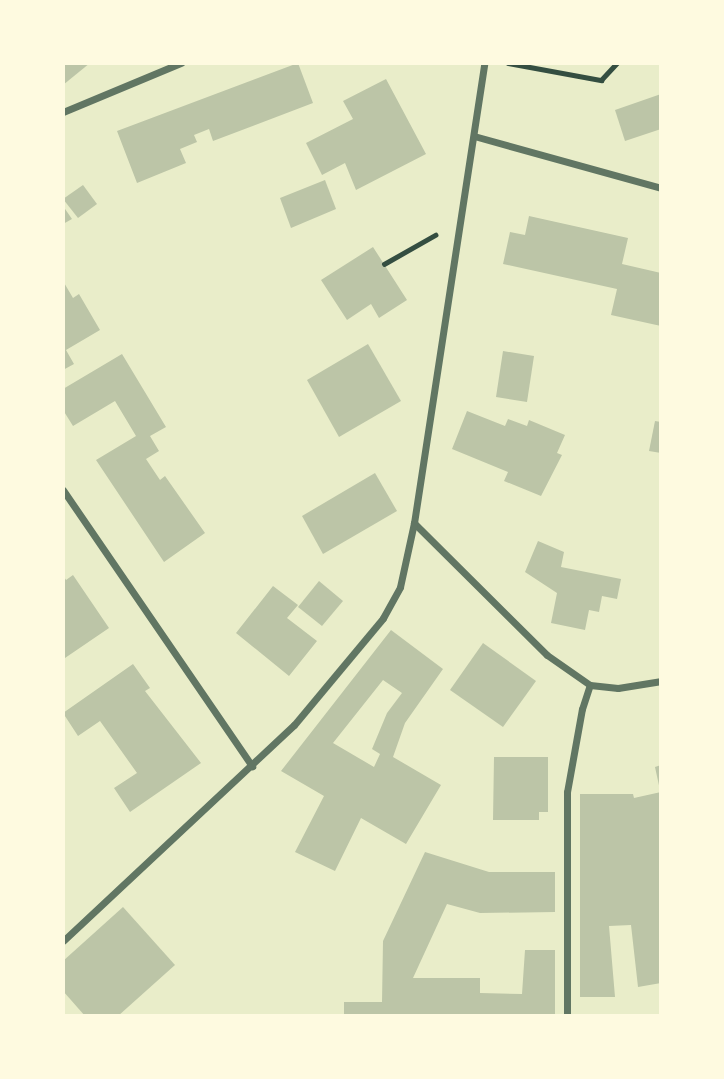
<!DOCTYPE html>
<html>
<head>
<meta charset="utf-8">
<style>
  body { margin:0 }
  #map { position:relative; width:724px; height:1079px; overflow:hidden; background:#e9edc9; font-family:"Noto Serif",serif }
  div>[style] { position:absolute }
  .building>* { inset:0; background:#bcc5a7 }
  .path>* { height:4.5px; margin:-2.25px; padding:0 2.25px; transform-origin:2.25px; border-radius:2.25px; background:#344e41 }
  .minor>* { height:7px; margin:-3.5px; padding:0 3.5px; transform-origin:3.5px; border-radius:3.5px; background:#617663 }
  span { translate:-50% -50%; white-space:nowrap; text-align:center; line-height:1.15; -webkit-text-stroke:7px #fefae0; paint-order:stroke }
  .frame { position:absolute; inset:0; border:65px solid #fefae0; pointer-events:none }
</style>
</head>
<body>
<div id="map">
  <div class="building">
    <i style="clip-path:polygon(63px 63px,90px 63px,63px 85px)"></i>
    <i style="clip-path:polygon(298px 63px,313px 103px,213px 141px,209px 129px,194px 135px,197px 142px,180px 149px,186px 163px,137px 183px,117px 131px)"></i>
    <i style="clip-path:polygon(386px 79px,426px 154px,356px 190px,345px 163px,322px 175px,306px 143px,353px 119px,343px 101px)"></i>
    <i style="clip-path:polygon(661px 94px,661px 129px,625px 141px,615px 110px)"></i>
    <i style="clip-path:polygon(325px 180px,336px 209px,291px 228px,280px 198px)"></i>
    <i style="clip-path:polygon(83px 185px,97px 204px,78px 218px,63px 199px)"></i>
    <i style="clip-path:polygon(63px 206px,72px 219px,63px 224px)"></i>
    <i style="clip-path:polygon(529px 216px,628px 238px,622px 264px,661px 273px,661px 326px,611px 315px,617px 289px,503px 264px,510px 232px,525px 235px)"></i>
    <i style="clip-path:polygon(373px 247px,407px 300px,379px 318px,371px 304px,347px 320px,321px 280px)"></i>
    <i style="clip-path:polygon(63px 281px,73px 298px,79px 294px,100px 330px,66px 350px,74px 364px,63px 370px)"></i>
    <i style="clip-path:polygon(368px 344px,401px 401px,339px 437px,307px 380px)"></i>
    <i style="clip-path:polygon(503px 351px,534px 356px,527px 402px,496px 397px)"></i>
    <i style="clip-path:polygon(122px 354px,166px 427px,150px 436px,159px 451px,146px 459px,160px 480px,165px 476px,205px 533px,164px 562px,96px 460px,136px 436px,115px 401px,73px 426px,63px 410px,63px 389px)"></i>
    <i style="clip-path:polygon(467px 411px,505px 426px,508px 419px,527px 426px,529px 420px,565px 435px,557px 453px,562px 455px,541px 496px,504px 481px,508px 472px,452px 449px)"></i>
    <i style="clip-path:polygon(655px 421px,661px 422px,661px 453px,649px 451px)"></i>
    <i style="clip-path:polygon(375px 473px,397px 511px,323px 554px,302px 516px)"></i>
    <i style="clip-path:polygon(538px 541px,564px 552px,561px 567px,621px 579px,617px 599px,602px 596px,599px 612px,589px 610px,585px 630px,551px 623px,557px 593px,525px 572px)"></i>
    <i style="clip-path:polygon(63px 575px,66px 580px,73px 575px,109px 628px,65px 658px)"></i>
    <i style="clip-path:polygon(319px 581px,343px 601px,322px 626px,298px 607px)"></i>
    <i style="clip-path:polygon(273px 586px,298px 605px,287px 618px,317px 641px,289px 676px,236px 633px)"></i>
    <i style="clip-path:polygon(evenodd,391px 630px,443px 669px,405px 723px,393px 757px,441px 785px,406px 844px,361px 818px,335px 871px,295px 852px,324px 796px,281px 771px,391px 630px,383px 680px,402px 693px,387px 713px,372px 749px,380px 754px,374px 767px,333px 743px,383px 680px)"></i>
    <i style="clip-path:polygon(483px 643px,536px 681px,503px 727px,450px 690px)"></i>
    <i style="clip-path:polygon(133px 664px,150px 688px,145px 691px,201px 763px,130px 812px,114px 788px,137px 773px,100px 721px,78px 736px,63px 713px)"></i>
    <i style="clip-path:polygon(494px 757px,548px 757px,548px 812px,539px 812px,539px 820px,493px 820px)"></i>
    <i style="clip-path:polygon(661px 765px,661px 790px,660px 790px,655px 767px)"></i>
    <i style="clip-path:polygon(661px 792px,661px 983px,638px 987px,631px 925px,609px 926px,615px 997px,580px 997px,580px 794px,633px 794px,634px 798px)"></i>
    <i style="clip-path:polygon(425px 852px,489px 872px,555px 872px,555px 912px,480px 913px,447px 904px,413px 978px,480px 978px,480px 993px,522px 994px,525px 950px,555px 950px,555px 1016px,344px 1016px,344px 1002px,382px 1002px,383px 941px)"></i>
    <i style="clip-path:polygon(123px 907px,175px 965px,118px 1016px,85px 1016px,63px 991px,63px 961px)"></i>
  </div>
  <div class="path">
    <i style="left:508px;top:63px;width:95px;rotate:10.4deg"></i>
    <i style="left:601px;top:80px;width:23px;rotate:-47deg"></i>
    <i style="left:384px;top:264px;width:59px;rotate:-29.6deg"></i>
  </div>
  <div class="minor">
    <i style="left:63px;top:112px;width:128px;rotate:-22.6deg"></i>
    <i style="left:474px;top:136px;width:194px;rotate:15.5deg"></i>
    <i style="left:63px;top:490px;width:335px;rotate:55.6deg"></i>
    <i style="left:414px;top:523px;width:187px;rotate:44.8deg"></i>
    <i style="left:547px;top:655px;width:52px;rotate:34.9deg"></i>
    <i style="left:63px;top:941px;width:316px;rotate:-43.1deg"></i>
    <i style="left:294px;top:725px;width:139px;rotate:-50.2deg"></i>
    <i style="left:383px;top:618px;width:35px;rotate:-61deg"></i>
    <i style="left:400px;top:587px;width:66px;rotate:-77.7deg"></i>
    <i style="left:414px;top:523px;width:465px;rotate:-81.3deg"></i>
    <i style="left:567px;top:1016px;width:224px;rotate:-90deg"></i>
    <i style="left:567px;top:792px;width:84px;rotate:-79.8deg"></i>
    <i style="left:582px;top:709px;width:25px;rotate:-72deg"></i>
    <i style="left:590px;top:685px;width:28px;rotate:6deg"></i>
    <i style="left:618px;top:688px;width:44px;rotate:-9.2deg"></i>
  </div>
  <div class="frame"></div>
</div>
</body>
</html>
